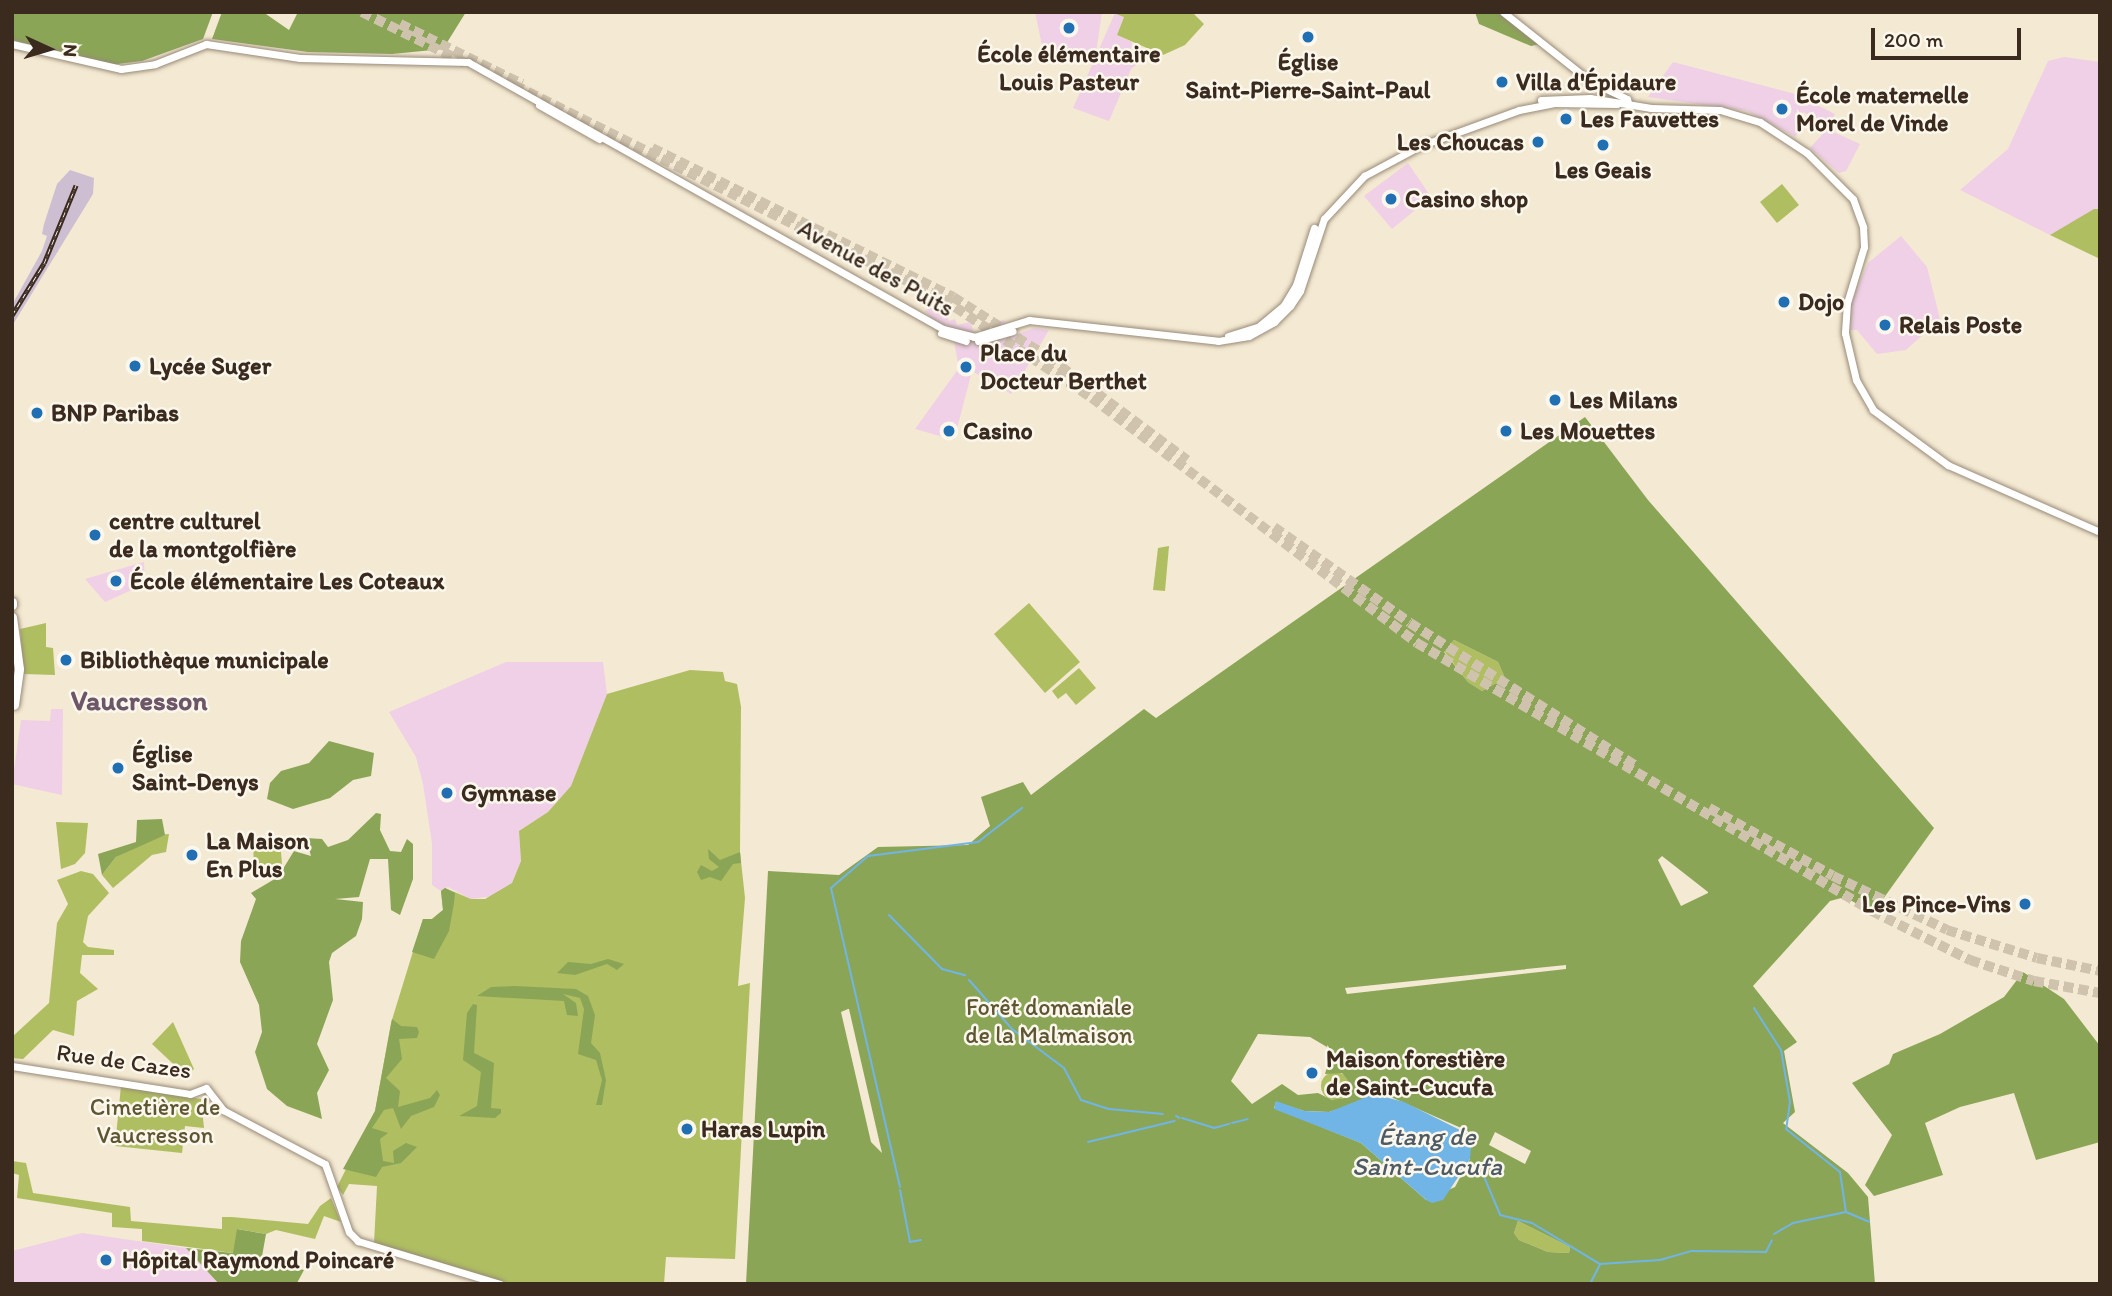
<!DOCTYPE html>
<html>
<head>
<meta charset="utf-8">
<style>
  body { margin:0 }
  #map { position:relative; width:2112px; height:1296px; overflow:hidden; background:#f4e9d2; font-family:Itim,sans-serif }
  div>[style] { position:absolute }
  .built>* { inset:0; background:#efd0e6 }
  .industrial>* { inset:0; background:#cdbed2 }
  .green>* { inset:0; background:#afbe61 }
  .round { border-radius:50% }
  .forest>* { inset:0; background:#8ba557 }
  .water>* { inset:0; background:#70b5e6 }
  .stream>* { height:2px; margin:-1px; padding:0 1px; transform-origin:1px; border-radius:1px; background:#70b5e6 }
  .motorway-tunnel>* { height:10px; margin-top:-5px; transform-origin:0; background:repeating-linear-gradient(90deg,#cfc3ae 0 10px,transparent 0 15px) }
  .roads { filter:drop-shadow(0 0 2px #988a78) drop-shadow(0 0 2px #988a78) }
  .tertiary>* { height:7px; margin:-3.5px; padding:0 3.5px; transform-origin:3.5px; border-radius:3.5px; background:#fff }
  .primary>* { height:9px; margin:-4.5px; padding:0 4.5px; transform-origin:4.5px; border-radius:4.5px; background:#fff }
  .rail>* { height:4.5px; margin-top:-2.25px; transform-origin:0; background:repeating-linear-gradient(90deg,#fbf7ec 0 5px,#3b2a1e 0 10px); box-sizing:border-box; border-block:2px solid #3b2a1e }
  .dots>* { width:19px; height:19px; translate:-50% -50%; box-sizing:border-box; border:4px solid #fbf7ec; border-radius:50% }
  span { translate:-50% -50%; white-space:nowrap; text-align:center; line-height:1.15; -webkit-text-stroke:5px #fbf7ec; paint-order:stroke }
  .poi-label { font-size:24px; color:#3b2a1e; font-weight:700 }
  .left { translate:0 -50%; text-align:left }
  .right { translate:-100% -50%; text-align:right }
  .street-label { font-size:24px; color:#3b2a1e }
  .park-label { font-size:24px; color:#5e5632 }
  .water-label { font-size:26px; color:#4e5b64; font-style:italic }
  .quarter-label { font-size:28px; color:#6c5668; font-weight:700 }
  .frame { position:absolute; inset:0; border:14px solid #3b2a1e; pointer-events:none }
  .north { position:absolute; left:14px; top:14px; width:70px; height:70px; -webkit-text-stroke:5px #fbf7ec; paint-order:stroke; rotate:94deg; font-size:19px; font-weight:700; line-height:28px; text-align:center; color:#3b2a1e }
  .north::after { content:''; display:block; margin:auto; width:24px; height:32px; background:#3b2a1e; clip-path:polygon(50% 0,100% 100%,50% 72%,0 100%) }
  .scale { position:absolute; left:1871px; top:28px; width:150px; height:32px; box-sizing:border-box; border:4px solid #3b2a1e; border-top:0; padding-left:9px; font-size:21px; line-height:24px; white-space:nowrap; color:#3b2a1e; -webkit-text-stroke:5px #fbf7ec; paint-order:stroke }
</style>
</head>
<body>
<div id="map">
  <div class="built">
    <i style="clip-path:polygon(1035px 12px,1102px 12px,1096px 53px,1085px 52px,1083px 60px,1044px 55px)"></i>
    <i style="clip-path:polygon(1115px 13px,1124px 17px,1117px 35px,1132px 42px,1131px 51px,1140px 62px,1131px 69px,1109px 121px,1073px 108px)"></i>
    <i style="clip-path:polygon(2064px 57px,2100px 62px,2100px 209px,2050px 235px,1960px 190px,2008px 149px,2048px 61px)"></i>
    <i style="clip-path:polygon(1673px 62px,1795px 94px,1835px 114px,1830px 125px,1803px 112px,1796px 137px,1747px 111px,1648px 97px)"></i>
    <i style="clip-path:polygon(1827px 129px,1860px 144px,1846px 171px,1839px 173px,1810px 148px)"></i>
    <i style="clip-path:polygon(1408px 163px,1431px 197px,1392px 229px,1364px 196px)"></i>
    <i style="clip-path:polygon(1901px 236px,1927px 267px,1940px 319px,1906px 350px,1877px 354px,1857px 330px,1850px 330px,1851px 302px,1868px 263px)"></i>
    <i style="clip-path:polygon(941px 300px,949px 321px,955px 319px,957px 325px,971px 322px,974px 334px,993px 329px,992px 323px,1004px 320px,1009px 337px,1034px 328px,1049px 330px,1011px 394px,972px 371px,954px 440px,915px 429px,959px 368px,954px 341px,925px 311px)"></i>
    <i style="clip-path:polygon(144px 562px,145px 584px,105px 602px,85px 579px)"></i>
    <i style="clip-path:polygon(506px 662px,603px 662px,607px 694px,571px 786px,548px 812px,519px 831px,521px 861px,512px 883px,494px 896px,471px 899px,448px 887px,441px 891px,432px 885px,432px 843px,423px 784px,416px 757px,389px 712px)"></i>
    <i style="clip-path:polygon(51px 709px,63px 709px,62px 795px,12px 784px,21px 720px,50px 721px)"></i>
    <i style="clip-path:polygon(82px 1233px,186px 1248px,219px 1284px,12px 1284px,12px 1251px)"></i>
  </div>
  <div class="industrial">
    <i style="clip-path:polygon(70px 170px,94px 178px,93px 194px,12px 326px,12px 305px,42px 251px,47px 236px,42px 234px,44px 224px,57px 184px)"></i>
  </div>
  <div class="green">
    <i style="clip-path:polygon(1111px 12px,1192px 12px,1204px 24px,1185px 45px,1163px 55px,1117px 35px,1124px 17px)"></i>
    <i style="clip-path:polygon(1782px 184px,1799px 205px,1777px 223px,1760px 202px)"></i>
    <i style="clip-path:polygon(2094px 209px,2100px 209px,2100px 259px,2050px 235px)"></i>
    <i style="clip-path:polygon(1169px 546px,1165px 591px,1153px 590px,1158px 548px)"></i>
    <i style="clip-path:polygon(1029px 603px,1080px 662px,1045px 693px,994px 634px)"></i>
    <i style="clip-path:polygon(46px 623px,46px 647px,53px 648px,55px 675px,24px 674px,20px 629px)"></i>
    <i style="clip-path:polygon(1454px 640px,1498px 662px,1505px 678px,1482px 691px,1468px 682px,1444px 651px)"></i>
    <i style="clip-path:polygon(1079px 668px,1096px 688px,1076px 705px,1066px 693px,1058px 699px,1052px 691px)"></i>
    <i style="clip-path:polygon(690px 670px,723px 672px,725px 681px,737px 684px,741px 707px,740px 852px,745px 898px,738px 986px,750px 983px,735px 1259px,666px 1257px,664px 1284px,508px 1284px,374px 1243px,377px 1186px,349px 1184px,343px 1195px,337px 1187px,375px 1111px,391px 1023px,423px 919px,432px 919px,443px 910px,441px 891px,445px 888px,471px 899px,485px 899px,512px 883px,521px 861px,519px 831px,548px 812px,571px 786px,607px 694px)"></i>
    <i style="clip-path:polygon(56px 822px,88px 823px,85px 853px,75px 864px,61px 869px)"></i>
    <i style="clip-path:polygon(169px 834px,166px 852px,152px 855px,113px 888px,102px 875px,116px 857px,158px 835px)"></i>
    <i style="clip-path:polygon(280px 839px,282px 865px,254px 868px,253px 841px)"></i>
    <i style="clip-path:polygon(81px 871px,93px 874px,109px 893px,88px 916px,83px 942px,88px 947px,114px 950px,114px 955px,82px 955px,80px 973px,98px 989px,77px 1001px,74px 1036px,53px 1030px,23px 1059px,12px 1058px,12px 1037px,49px 1003px,57px 923px,68px 904px,57px 880px)"></i>
    <i style="clip-path:polygon(173px 1022px,194px 1069px,186px 1076px,152px 1044px)"></i>
    <i class="round" style="left:1321px;top:1072px;width:28px;height:28px"></i>
    <i style="clip-path:polygon(121px 1086px,201px 1099px,204px 1128px,185px 1126px,182px 1153px,115px 1146px)"></i>
    <i style="clip-path:polygon(12px 1161px,26px 1163px,33px 1193px,130px 1207px,131px 1221px,222px 1229px,222px 1217px,232px 1217px,308px 1224px,320px 1206px,331px 1198px,341px 1222px,324px 1216px,315px 1239px,276px 1230px,266px 1234px,238px 1229px,234px 1253px,142px 1241px,142px 1229px,112px 1227px,112px 1213px,17px 1198px,19px 1175px,12px 1173px)"></i>
    <i style="clip-path:polygon(1518px 1221px,1570px 1247px,1569px 1253px,1548px 1252px,1519px 1240px,1514px 1233px)"></i>
  </div>
  <div class="forest">
    <i style="clip-path:polygon(12px 12px,213px 12px,203px 39px,142px 61px,109px 65px,12px 40px)"></i>
    <i style="clip-path:polygon(222px 12px,263px 12px,289px 30px,298px 12px,466px 12px,443px 49px,392px 54px,308px 52px,212px 39px)"></i>
    <i style="clip-path:polygon(1475px 12px,1500px 12px,1540px 44px,1531px 46px,1479px 24px)"></i>
    <i style="clip-path:polygon(evenodd,1585px 417px,1648px 500px,1934px 828px,1873px 913px,1845px 897px,1830px 901px,1753px 986px,1797px 1042px,1784px 1051px,1795px 1112px,1783px 1123px,1848px 1173px,1868px 1197px,1875px 1284px,746px 1284px,768px 871px,839px 875px,878px 847px,968px 845px,990px 826px,981px 797px,1023px 782px,1031px 795px,1144px 709px,1156px 718px,1585px 417px,1454px 640px,1498px 662px,1505px 678px,1482px 691px,1468px 682px,1444px 652px,1454px 640px,1585px 417px,1662px 856px,1708px 892px,1708px 893px,1681px 906px,1658px 860px,1662px 856px,1585px 417px,1566px 965px,1566px 969px,1347px 994px,1345px 988px,1566px 965px,1585px 417px,848px 1009px,849px 1009px,882px 1153px,871px 1142px,841px 1012px,848px 1009px,1585px 417px,1258px 1034px,1310px 1037px,1332px 1050px,1325px 1074px,1342px 1073px,1347px 1079px,1350px 1089px,1344px 1098px,1332px 1100px,1318px 1093px,1298px 1095px,1282px 1084px,1252px 1104px,1231px 1081px,1258px 1034px,1585px 417px,1384px 1094px,1468px 1131px,1470px 1159px,1455px 1187px,1426px 1200px,1361px 1143px,1274px 1108px,1276px 1102px,1304px 1111px,1329px 1112px,1384px 1094px,1585px 417px,1495px 1132px,1531px 1151px,1525px 1164px,1489px 1145px,1495px 1132px,1585px 417px,1518px 1221px,1570px 1247px,1569px 1253px,1548px 1252px,1519px 1240px,1514px 1233px,1518px 1221px)"></i>
    <i style="clip-path:polygon(329px 741px,374px 753px,371px 776px,353px 780px,330px 798px,293px 809px,267px 799px,270px 783px,281px 771px,309px 763px)"></i>
    <i style="clip-path:polygon(376px 813px,381px 814px,380px 830px,390px 851px,401px 852px,407px 839px,413px 844px,413px 879px,400px 915px,391px 910px,388px 859px,370px 859px,359px 897px,335px 899px,363px 902px,362px 919px,356px 936px,332px 953px,329px 962px,333px 1000px,317px 1044px,329px 1070px,317px 1093px,322px 1119px,287px 1106px,267px 1089px,255px 1052px,262px 1032px,259px 1005px,240px 962px,241px 941px,256px 899px,251px 893px,278px 877px,294px 851px,311px 856px,306px 838px,322px 839px,328px 847px,348px 840px)"></i>
    <i style="clip-path:polygon(162px 819px,165px 835px,116px 857px,102px 875px,98px 854px,136px 842px,137px 820px)"></i>
    <i style="clip-path:polygon(708px 849px,720px 860px,740px 852px,741px 863px,733px 864px,721px 881px,710px 877px,701px 880px,697px 872px,701px 865px,712px 871px,719px 867px,709px 859px)"></i>
    <i style="clip-path:polygon(445px 888px,455px 893px,454px 903px,449px 931px,434px 959px,412px 952px,423px 919px,432px 919px,443px 910px,441px 891px)"></i>
    <i style="clip-path:polygon(608px 959px,624px 964px,617px 970px,607px 964px,575px 975px,557px 973px,568px 962px,591px 964px)"></i>
    <i style="clip-path:polygon(2023px 972px,2064px 999px,2100px 1046px,2100px 1142px,2036px 1160px,2014px 1093px,1960px 1107px,1925px 1123px,1943px 1175px,1874px 1196px,1865px 1185px,1892px 1135px,1852px 1083px,1889px 1064px,1893px 1054px,1940px 1034px,2004px 997px)"></i>
    <i style="clip-path:polygon(515px 986px,576px 989px,588px 996px,595px 1015px,591px 1043px,600px 1053px,606px 1080px,602px 1105px,596px 1105px,602px 1080px,596px 1060px,578px 1054px,584px 1009px,580px 998px,563px 994px,576px 1003px,578px 1016px,567px 1015px,564px 1001px,477px 996px,491px 987px)"></i>
    <i style="clip-path:polygon(473px 1004px,477px 1005px,474px 1053px,494px 1063px,491px 1108px,501px 1109px,501px 1113px,495px 1118px,459px 1116px,477px 1106px,481px 1072px,463px 1060px,467px 1013px)"></i>
    <i style="clip-path:polygon(392px 1019px,401px 1026px,417px 1027px,419px 1032px,417px 1038px,399px 1039px,402px 1059px,386px 1078px,400px 1091px,398px 1107px,430px 1098px,437px 1090px,440px 1095px,434px 1107px,411px 1116px,401px 1129px,393px 1108px,384px 1110px,372px 1128px,388px 1133px,380px 1139px,383px 1161px,394px 1163px,393px 1151px,406px 1143px,417px 1147px,401px 1163px,382px 1167px,376px 1177px,343px 1169px,375px 1111px)"></i>
    <i style="clip-path:polygon(237px 1229px,266px 1234px,261px 1262px,304px 1270px,297px 1283px,219px 1284px,186px 1248px,233px 1253px)"></i>
  </div>
  <div class="water">
    <i style="clip-path:polygon(1374px 1094px,1404px 1102px,1472px 1136px,1470px 1159px,1443px 1200px,1432px 1203px,1426px 1200px,1361px 1143px,1274px 1109px,1276px 1101px,1304px 1111px,1329px 1112px)"></i>
  </div>
  <div class="stream">
    <i style="left:889px;top:915px;width:76px;rotate:45.5deg"></i>
    <i style="left:942px;top:969px;width:24px;rotate:15deg"></i>
    <i style="left:969px;top:980px;width:65px;rotate:48.7deg"></i>
    <i style="left:1012px;top:1029px;width:65px;rotate:36.9deg"></i>
    <i style="left:1064px;top:1068px;width:36px;rotate:62deg"></i>
    <i style="left:1081px;top:1100px;width:29px;rotate:18deg"></i>
    <i style="left:1109px;top:1109px;width:54px;rotate:5.3deg"></i>
    <i style="left:1754px;top:1008px;width:50px;rotate:57.3deg"></i>
    <i style="left:1781px;top:1050px;width:53px;rotate:80.2deg"></i>
    <i style="left:1790px;top:1102px;width:27px;rotate:98deg"></i>
    <i style="left:1786px;top:1129px;width:69px;rotate:38.5deg"></i>
    <i style="left:1840px;top:1172px;width:40px;rotate:81.5deg"></i>
    <i style="left:1176px;top:1116px;width:4px;rotate:27deg"></i>
    <i style="left:1182px;top:1118px;width:34px;rotate:17deg"></i>
    <i style="left:1214px;top:1128px;width:16px;rotate:-15deg"></i>
    <i style="left:1232px;top:1123px;width:16px;rotate:-14deg"></i>
    <i style="left:1088px;top:1142px;width:89px;rotate:-13.7deg"></i>
    <i style="left:1485px;top:1179px;width:39px;rotate:67deg"></i>
    <i style="left:1500px;top:1215px;width:33px;rotate:14deg"></i>
    <i style="left:1532px;top:1223px;width:79px;rotate:31.1deg"></i>
    <i style="left:1600px;top:1264px;width:60px;rotate:-3.8deg"></i>
    <i style="left:1660px;top:1260px;width:33px;rotate:-16deg"></i>
    <i style="left:1692px;top:1251px;width:74px;rotate:0.8deg"></i>
    <i style="left:1766px;top:1252px;width:13px;rotate:-63deg"></i>
    <i style="left:900px;top:1187px;width:307px;rotate:-103deg"></i>
    <i style="left:831px;top:888px;width:49px;rotate:-40.9deg"></i>
    <i style="left:868px;top:856px;width:111px;rotate:-7.3deg"></i>
    <i style="left:978px;top:842px;width:56px;rotate:-37.7deg"></i>
    <i style="left:900px;top:1190px;width:53px;rotate:79.1deg"></i>
    <i style="left:910px;top:1242px;width:11px;rotate:-10deg"></i>
    <i style="left:1774px;top:1234px;width:22px;rotate:-30deg"></i>
    <i style="left:1793px;top:1223px;width:54px;rotate:-11.7deg"></i>
    <i style="left:1846px;top:1212px;width:25px;rotate:23deg"></i>
    <i style="left:1590px;top:1284px;width:22px;rotate:-63deg"></i>
  </div>
  <div class="motorway-tunnel">
    <i style="left:362px;top:12px;width:115px;rotate:26.3deg"></i>
    <i style="left:400px;top:24px;width:136px;rotate:26.2deg"></i>
    <i style="left:514px;top:85px;width:479px;rotate:26.5deg"></i>
    <i style="left:943px;top:299px;width:179px;rotate:33.6deg"></i>
    <i style="left:1092px;top:398px;width:407px;rotate:37deg"></i>
    <i style="left:1417px;top:643px;width:528px;rotate:30.5deg"></i>
    <i style="left:1872px;top:911px;width:110px;rotate:26.6deg"></i>
    <i style="left:1970px;top:960px;width:67px;rotate:18.2deg"></i>
    <i style="left:2034px;top:981px;width:67px;rotate:10.3deg"></i>
    <i style="left:652px;top:148px;width:336px;rotate:26.3deg"></i>
    <i style="left:953px;top:297px;width:112px;rotate:32.3deg"></i>
    <i style="left:1048px;top:357px;width:173px;rotate:36.5deg"></i>
    <i style="left:1274px;top:527px;width:166px;rotate:35.2deg"></i>
    <i style="left:1410px;top:623px;width:266px;rotate:32.3deg"></i>
    <i style="left:1709px;top:808px;width:141px;rotate:28.7deg"></i>
    <i style="left:1833px;top:876px;width:126px;rotate:25.3deg"></i>
    <i style="left:1947px;top:930px;width:94px;rotate:17.3deg"></i>
    <i style="left:2037px;top:958px;width:64px;rotate:11.7deg"></i>
  </div>
  <div class="roads">
    <div class="tertiary">
      <i style="left:1503px;top:12px;width:111px;rotate:38.4deg"></i>
      <i style="left:1590px;top:81px;width:41px;rotate:25.9deg"></i>
      <i style="left:1627px;top:99px;width:7px;rotate:74deg"></i>
      <i style="left:12px;top:44px;width:112px;rotate:12.9deg"></i>
      <i style="left:121px;top:69px;width:34px;rotate:-8deg"></i>
      <i style="left:155px;top:64px;width:55px;rotate:-21.4deg"></i>
      <i style="left:206px;top:44px;width:95px;rotate:8.5deg"></i>
      <i style="left:300px;top:58px;width:168px;rotate:1.4deg"></i>
      <i style="left:468px;top:62px;width:545px;rotate:29.34deg"></i>
      <i style="left:943px;top:329px;width:32px;rotate:14deg"></i>
      <i style="left:974px;top:337px;width:58px;rotate:-17.2deg"></i>
      <i style="left:1029px;top:320px;width:190px;rotate:6.3deg"></i>
      <i style="left:1218px;top:341px;width:31px;rotate:-9deg"></i>
      <i style="left:1249px;top:336px;width:29px;rotate:-29deg"></i>
      <i style="left:1274px;top:322px;width:23px;rotate:-45deg"></i>
      <i style="left:1290px;top:306px;width:18px;rotate:-56deg"></i>
      <i style="left:1300px;top:291px;width:76px;rotate:-71.6deg"></i>
      <i style="left:1324px;top:219px;width:59px;rotate:-47.1deg"></i>
      <i style="left:1364px;top:176px;width:64px;rotate:-28.2deg"></i>
      <i style="left:1420px;top:146px;width:105px;rotate:-20deg"></i>
      <i style="left:1519px;top:110px;width:36px;rotate:-11deg"></i>
      <i style="left:1554px;top:103px;width:63px;rotate:0.9deg"></i>
      <i style="left:1541px;top:100px;width:49px;rotate:-2.3deg"></i>
      <i style="left:1590px;top:98px;width:62px;rotate:9.3deg"></i>
      <i style="left:1651px;top:108px;width:69px;rotate:1.7deg"></i>
      <i style="left:1720px;top:110px;width:42px;rotate:16.7deg"></i>
      <i style="left:1760px;top:122px;width:56px;rotate:33.4deg"></i>
      <i style="left:1807px;top:153px;width:65px;rotate:45deg"></i>
      <i style="left:1853px;top:199px;width:30px;rotate:70deg"></i>
      <i style="left:1863px;top:227px;width:20px;rotate:87deg"></i>
      <i style="left:1864px;top:247px;width:59px;rotate:106.9deg"></i>
      <i style="left:1847px;top:303px;width:30px;rotate:94deg"></i>
      <i style="left:1845px;top:333px;width:48px;rotate:76.8deg"></i>
      <i style="left:1856px;top:380px;width:34px;rotate:60deg"></i>
      <i style="left:1873px;top:410px;width:93px;rotate:36.3deg"></i>
      <i style="left:1948px;top:465px;width:166px;rotate:23.8deg"></i>
      <i style="left:539px;top:105px;width:69px;rotate:29.5deg"></i>
      <i style="left:941px;top:333px;width:26px;rotate:18deg"></i>
      <i style="left:1228px;top:336px;width:31px;rotate:-17deg"></i>
      <i style="left:1258px;top:327px;width:34px;rotate:-40deg"></i>
      <i style="left:1284px;top:305px;width:23px;rotate:-59deg"></i>
      <i style="left:1296px;top:285px;width:60px;rotate:-72.5deg"></i>
      <i style="left:978px;top:341px;width:36px;rotate:-16deg"></i>
      <i style="left:12px;top:1066px;width:180px;rotate:8.9deg"></i>
      <i style="left:190px;top:1094px;width:17px;rotate:-21deg"></i>
      <i style="left:206px;top:1088px;width:28px;rotate:52deg"></i>
      <i style="left:223px;top:1110px;width:115px;rotate:27.9deg"></i>
      <i style="left:325px;top:1164px;width:72px;rotate:70.6deg"></i>
      <i style="left:349px;top:1232px;width:13px;rotate:45deg"></i>
      <i style="left:358px;top:1241px;width:148px;rotate:16.8deg"></i>
    </div>
    <div class="primary">
      <i style="left:12px;top:602px;width:3px;rotate:90deg"></i>
      <i style="left:12px;top:617px;width:52px;rotate:82.3deg"></i>
      <i style="left:19px;top:669px;width:36px;rotate:98deg"></i>
    </div>
  </div>
  <div class="rail">
    <i style="left:12px;top:315px;width:61px;rotate:-58.4deg"></i>
    <i style="left:44px;top:263px;width:84px;rotate:-67.7deg"></i>
  </div>
  <div class="dots">
    <i style="left:1069px;top:28px;background:#1f6fb2"></i>
    <i style="left:1308px;top:37px;background:#1f6fb2"></i>
    <i style="left:1502px;top:82px;background:#1f6fb2"></i>
    <i style="left:1782px;top:109px;background:#1f6fb2"></i>
    <i style="left:1566px;top:119px;background:#1f6fb2"></i>
    <i style="left:1538px;top:142px;background:#1f6fb2"></i>
    <i style="left:1603px;top:145px;background:#1f6fb2"></i>
    <i style="left:1391px;top:199px;background:#1f6fb2"></i>
    <i style="left:1784px;top:302px;background:#1f6fb2"></i>
    <i style="left:1885px;top:325px;background:#1f6fb2"></i>
    <i style="left:135px;top:366px;background:#1f6fb2"></i>
    <i style="left:966px;top:367px;background:#1f6fb2"></i>
    <i style="left:1555px;top:400px;background:#1f6fb2"></i>
    <i style="left:37px;top:413px;background:#1f6fb2"></i>
    <i style="left:949px;top:431px;background:#1f6fb2"></i>
    <i style="left:1506px;top:431px;background:#1f6fb2"></i>
    <i style="left:95px;top:535px;background:#1f6fb2"></i>
    <i style="left:116px;top:581px;background:#1f6fb2"></i>
    <i style="left:66px;top:660px;background:#1f6fb2"></i>
    <i style="left:118px;top:768px;background:#1f6fb2"></i>
    <i style="left:447px;top:793px;background:#1f6fb2"></i>
    <i style="left:192px;top:855px;background:#1f6fb2"></i>
    <i style="left:2025px;top:904px;background:#1f6fb2"></i>
    <i style="left:1312px;top:1073px;background:#1f6fb2"></i>
    <i style="left:687px;top:1129px;background:#1f6fb2"></i>
    <i style="left:106px;top:1260px;background:#1f6fb2"></i>
  </div>
  <div class="poi-label">
    <span style="left:1069px;top:68px">École élémentaire<br>Louis Pasteur</span>
    <span style="left:1308px;top:76px">Église<br>Saint-Pierre-Saint-Paul</span>
    <span class="left" style="left:1516px;top:82px">Villa d'Épidaure</span>
    <span class="left" style="left:1796px;top:109px">École maternelle<br>Morel de Vinde</span>
    <span class="left" style="left:1580px;top:119px">Les Fauvettes</span>
    <span class="right" style="left:1524px;top:142px">Les Choucas</span>
    <span style="left:1603px;top:170px">Les Geais</span>
    <span class="left" style="left:1405px;top:199px">Casino shop</span>
    <span class="left" style="left:1798px;top:302px">Dojo</span>
    <span class="left" style="left:1899px;top:325px">Relais Poste</span>
    <span class="left" style="left:980px;top:367px">Place du<br>Docteur Berthet</span>
    <span class="left" style="left:149px;top:366px">Lycée Suger</span>
    <span class="left" style="left:1569px;top:400px">Les Milans</span>
    <span class="left" style="left:51px;top:413px">BNP Paribas</span>
    <span class="left" style="left:963px;top:431px">Casino</span>
    <span class="left" style="left:1520px;top:431px">Les Mouettes</span>
    <span class="left" style="left:109px;top:535px">centre culturel<br>de la montgolfière</span>
    <span class="left" style="left:130px;top:581px">École élémentaire Les Coteaux</span>
    <span class="left" style="left:80px;top:660px">Bibliothèque municipale</span>
    <span class="left" style="left:132px;top:768px">Église<br>Saint-Denys</span>
    <span class="left" style="left:461px;top:793px">Gymnase</span>
    <span class="left" style="left:206px;top:855px">La Maison<br>En Plus</span>
    <span class="right" style="left:2011px;top:904px">Les Pince-Vins</span>
    <span class="left" style="left:1326px;top:1073px">Maison forestière<br>de Saint-Cucufa</span>
    <span class="left" style="left:701px;top:1129px">Haras Lupin</span>
    <span class="left" style="left:122px;top:1260px">Hôpital Raymond Poincaré</span>
  </div>
  <div class="street-label">
    <span style="left:876px;top:268px;rotate:29deg">Avenue des Puits</span>
    <span style="left:124px;top:1061px;rotate:8deg">Rue de Cazes</span>
  </div>
  <div class="park-label">
    <span style="left:1049px;top:1021px">Forêt domaniale<br>de la Malmaison</span>
    <span style="left:155px;top:1121px">Cimetière de<br>Vaucresson</span>
  </div>
  <div class="water-label">
    <span style="left:1427px;top:1152px">Étang de<br>Saint-Cucufa</span>
  </div>
  <div class="quarter-label">
    <span style="left:139px;top:700px">Vaucresson</span>
  </div>
  <div class="frame"></div>
  <div class="north">N</div>
  <div class="scale">200 m</div>
</div>
</body>
</html>
